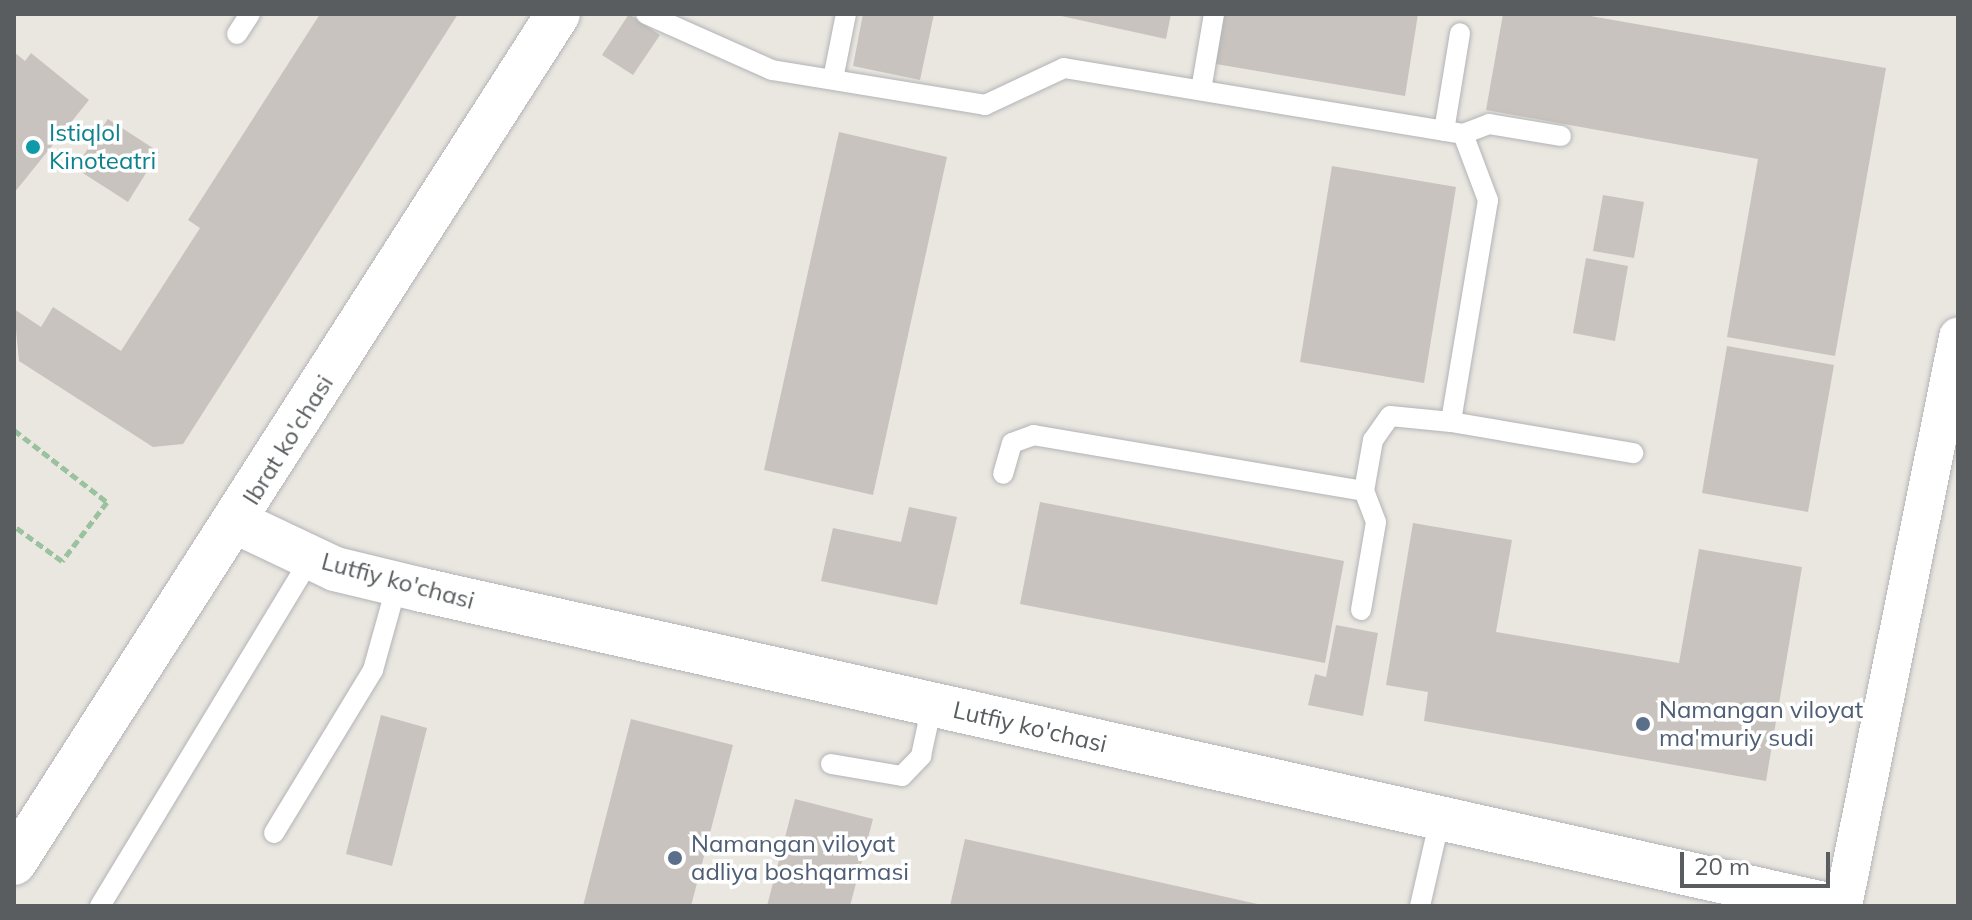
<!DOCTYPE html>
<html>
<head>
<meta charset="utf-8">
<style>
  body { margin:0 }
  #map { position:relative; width:1972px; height:920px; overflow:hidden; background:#eae6e0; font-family:Mulish,sans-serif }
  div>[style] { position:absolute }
  .building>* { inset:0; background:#c8c3be }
  .path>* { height:5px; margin-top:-2.5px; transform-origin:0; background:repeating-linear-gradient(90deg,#9ac29e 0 8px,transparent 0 12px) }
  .roads { filter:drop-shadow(0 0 2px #b1b4b6) drop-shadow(0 0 2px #b1b4b6) }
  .lane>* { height:20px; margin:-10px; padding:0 10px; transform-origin:10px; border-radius:10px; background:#fff }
  .street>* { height:38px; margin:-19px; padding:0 19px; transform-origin:19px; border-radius:19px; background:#fff }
  .secondary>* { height:44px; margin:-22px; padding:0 22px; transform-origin:22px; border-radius:22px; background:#fff }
  .dots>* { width:22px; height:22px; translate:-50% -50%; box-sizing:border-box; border:4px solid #fff; border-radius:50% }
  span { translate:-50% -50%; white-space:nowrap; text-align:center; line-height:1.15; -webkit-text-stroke:7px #fff; paint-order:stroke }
  .culture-label { font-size:24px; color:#0d838f }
  .left { translate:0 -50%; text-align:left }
  .street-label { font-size:24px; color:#595d5f }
  .service-label { font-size:24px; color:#4e5e75 }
  .frame { position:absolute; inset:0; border:16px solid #595d5f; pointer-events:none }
  .scale { position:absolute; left:1680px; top:852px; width:150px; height:36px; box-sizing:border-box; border:4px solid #595d5f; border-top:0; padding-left:10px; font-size:24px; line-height:28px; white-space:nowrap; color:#595d5f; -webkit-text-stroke:6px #fff; paint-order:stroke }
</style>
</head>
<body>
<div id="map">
  <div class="building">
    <i style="clip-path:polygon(320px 14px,458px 14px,183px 444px,153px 447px,19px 361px,14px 309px,41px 327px,53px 307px,121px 351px,200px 228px,188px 220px)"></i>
    <i style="clip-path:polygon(629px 14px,660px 35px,633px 75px,602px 55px)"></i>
    <i style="clip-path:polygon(863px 14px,934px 14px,920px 80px,853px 66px)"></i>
    <i style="clip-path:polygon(1052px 14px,1171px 14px,1166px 39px)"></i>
    <i style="clip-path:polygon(1218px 14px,1418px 14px,1405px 96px,1210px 63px)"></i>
    <i style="clip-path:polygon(1503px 14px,1579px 14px,1886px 68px,1835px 356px,1727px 337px,1758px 159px,1486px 110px)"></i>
    <i style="clip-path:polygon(14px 52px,25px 61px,31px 53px,89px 100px,14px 193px)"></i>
    <i style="clip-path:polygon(108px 119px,159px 152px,128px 202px,75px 168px)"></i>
    <i style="clip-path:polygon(839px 132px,947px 157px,873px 495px,764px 470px)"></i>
    <i style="clip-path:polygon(1332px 166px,1456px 187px,1424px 383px,1300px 362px)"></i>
    <i style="clip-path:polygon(1603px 195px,1644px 202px,1634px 258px,1593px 251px)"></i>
    <i style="clip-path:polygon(1586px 258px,1628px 266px,1615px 341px,1573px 333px)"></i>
    <i style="clip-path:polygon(1727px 346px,1834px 365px,1808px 512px,1702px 493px)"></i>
    <i style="clip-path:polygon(1040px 502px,1344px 561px,1325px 663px,1020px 604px)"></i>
    <i style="clip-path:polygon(909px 507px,957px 517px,937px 605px,821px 581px,833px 528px,901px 542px)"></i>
    <i style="clip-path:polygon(1413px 523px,1512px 540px,1496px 632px,1679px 663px,1699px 549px,1802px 567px,1766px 781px,1424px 721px,1428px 692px,1386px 685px)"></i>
    <i style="clip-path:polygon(1336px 625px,1378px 633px,1363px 716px,1308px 705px,1315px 674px,1326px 677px)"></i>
    <i style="clip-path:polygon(381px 715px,427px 728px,392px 866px,346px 854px)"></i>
    <i style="clip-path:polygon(631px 719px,733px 745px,691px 906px,583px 906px)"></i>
    <i style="clip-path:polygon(795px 799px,873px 819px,850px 906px,767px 906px)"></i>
    <i style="clip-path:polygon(965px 839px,1262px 905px,1262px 906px,950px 906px)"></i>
  </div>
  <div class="path">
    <i style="left:14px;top:430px;width:118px;rotate:37.7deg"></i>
    <i style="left:107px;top:502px;width:74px;rotate:127.3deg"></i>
    <i style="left:62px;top:561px;width:59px;rotate:-143.9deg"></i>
  </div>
  <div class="roads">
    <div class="lane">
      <i style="left:646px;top:14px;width:138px;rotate:24deg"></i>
      <i style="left:772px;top:70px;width:216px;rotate:9.3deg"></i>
      <i style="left:985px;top:105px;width:87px;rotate:-25.1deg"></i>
      <i style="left:1064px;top:68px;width:404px;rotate:9.4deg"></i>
      <i style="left:1463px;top:134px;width:71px;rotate:69.3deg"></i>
      <i style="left:1488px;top:200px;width:225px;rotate:99.5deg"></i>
      <i style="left:1451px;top:422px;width:61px;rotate:-174.4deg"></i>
      <i style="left:1390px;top:416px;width:29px;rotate:125deg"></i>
      <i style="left:1373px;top:440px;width:52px;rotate:100deg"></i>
      <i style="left:1364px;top:491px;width:335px;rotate:-170.4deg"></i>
      <i style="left:1034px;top:435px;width:23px;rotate:160deg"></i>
      <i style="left:1012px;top:443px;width:32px;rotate:106deg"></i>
      <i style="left:237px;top:34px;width:24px;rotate:-57deg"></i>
      <i style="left:833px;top:79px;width:66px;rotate:-78.7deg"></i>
      <i style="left:1201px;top:90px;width:77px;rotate:-80.3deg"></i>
      <i style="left:1444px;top:131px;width:99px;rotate:-80.7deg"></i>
      <i style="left:1463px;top:134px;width:28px;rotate:-21deg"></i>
      <i style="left:1489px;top:124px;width:73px;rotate:9.5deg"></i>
      <i style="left:1451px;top:422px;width:185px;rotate:9.7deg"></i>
      <i style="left:1361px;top:610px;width:89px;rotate:-80.3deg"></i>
      <i style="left:1376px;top:522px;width:33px;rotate:-111deg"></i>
      <i style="left:831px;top:764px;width:72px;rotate:9.6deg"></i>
      <i style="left:902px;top:776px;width:28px;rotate:-46deg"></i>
      <i style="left:921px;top:756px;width:52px;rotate:-77.8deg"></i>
      <i style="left:274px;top:833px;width:191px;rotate:-58.7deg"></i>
      <i style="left:373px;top:670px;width:89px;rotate:-74.4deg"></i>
      <i style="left:100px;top:906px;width:407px;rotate:-58.8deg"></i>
      <i style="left:1420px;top:906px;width:89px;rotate:-77.1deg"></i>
    </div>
    <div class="street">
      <i style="left:1843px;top:906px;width:581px;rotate:-78.57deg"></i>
    </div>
    <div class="secondary">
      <i style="left:236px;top:522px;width:110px;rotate:25.4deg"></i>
      <i style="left:335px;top:569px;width:89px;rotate:13.6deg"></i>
      <i style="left:422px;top:590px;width:1445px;rotate:12.63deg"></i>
      <i style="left:14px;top:863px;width:1008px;rotate:-57.35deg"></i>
    </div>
  </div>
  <div class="dots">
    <i style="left:33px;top:147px;background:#0f9aa8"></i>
    <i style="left:1643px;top:724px;background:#5c6f8a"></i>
    <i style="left:675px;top:858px;background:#5c6f8a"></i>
  </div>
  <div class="culture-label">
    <span class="left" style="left:49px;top:147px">Istiqlol<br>Kinoteatri</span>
  </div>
  <div class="street-label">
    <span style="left:288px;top:440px;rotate:-58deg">Ibrat ko'chasi</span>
    <span style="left:398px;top:581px;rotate:15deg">Lutfiy ko'chasi</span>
    <span style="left:1030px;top:727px;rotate:13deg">Lutfiy ko'chasi</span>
  </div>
  <div class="service-label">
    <span class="left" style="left:1659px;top:724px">Namangan viloyat<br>ma'muriy sudi</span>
    <span class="left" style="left:691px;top:858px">Namangan viloyat<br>adliya boshqarmasi</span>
  </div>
  <div class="frame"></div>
  <div class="scale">20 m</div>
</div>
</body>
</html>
